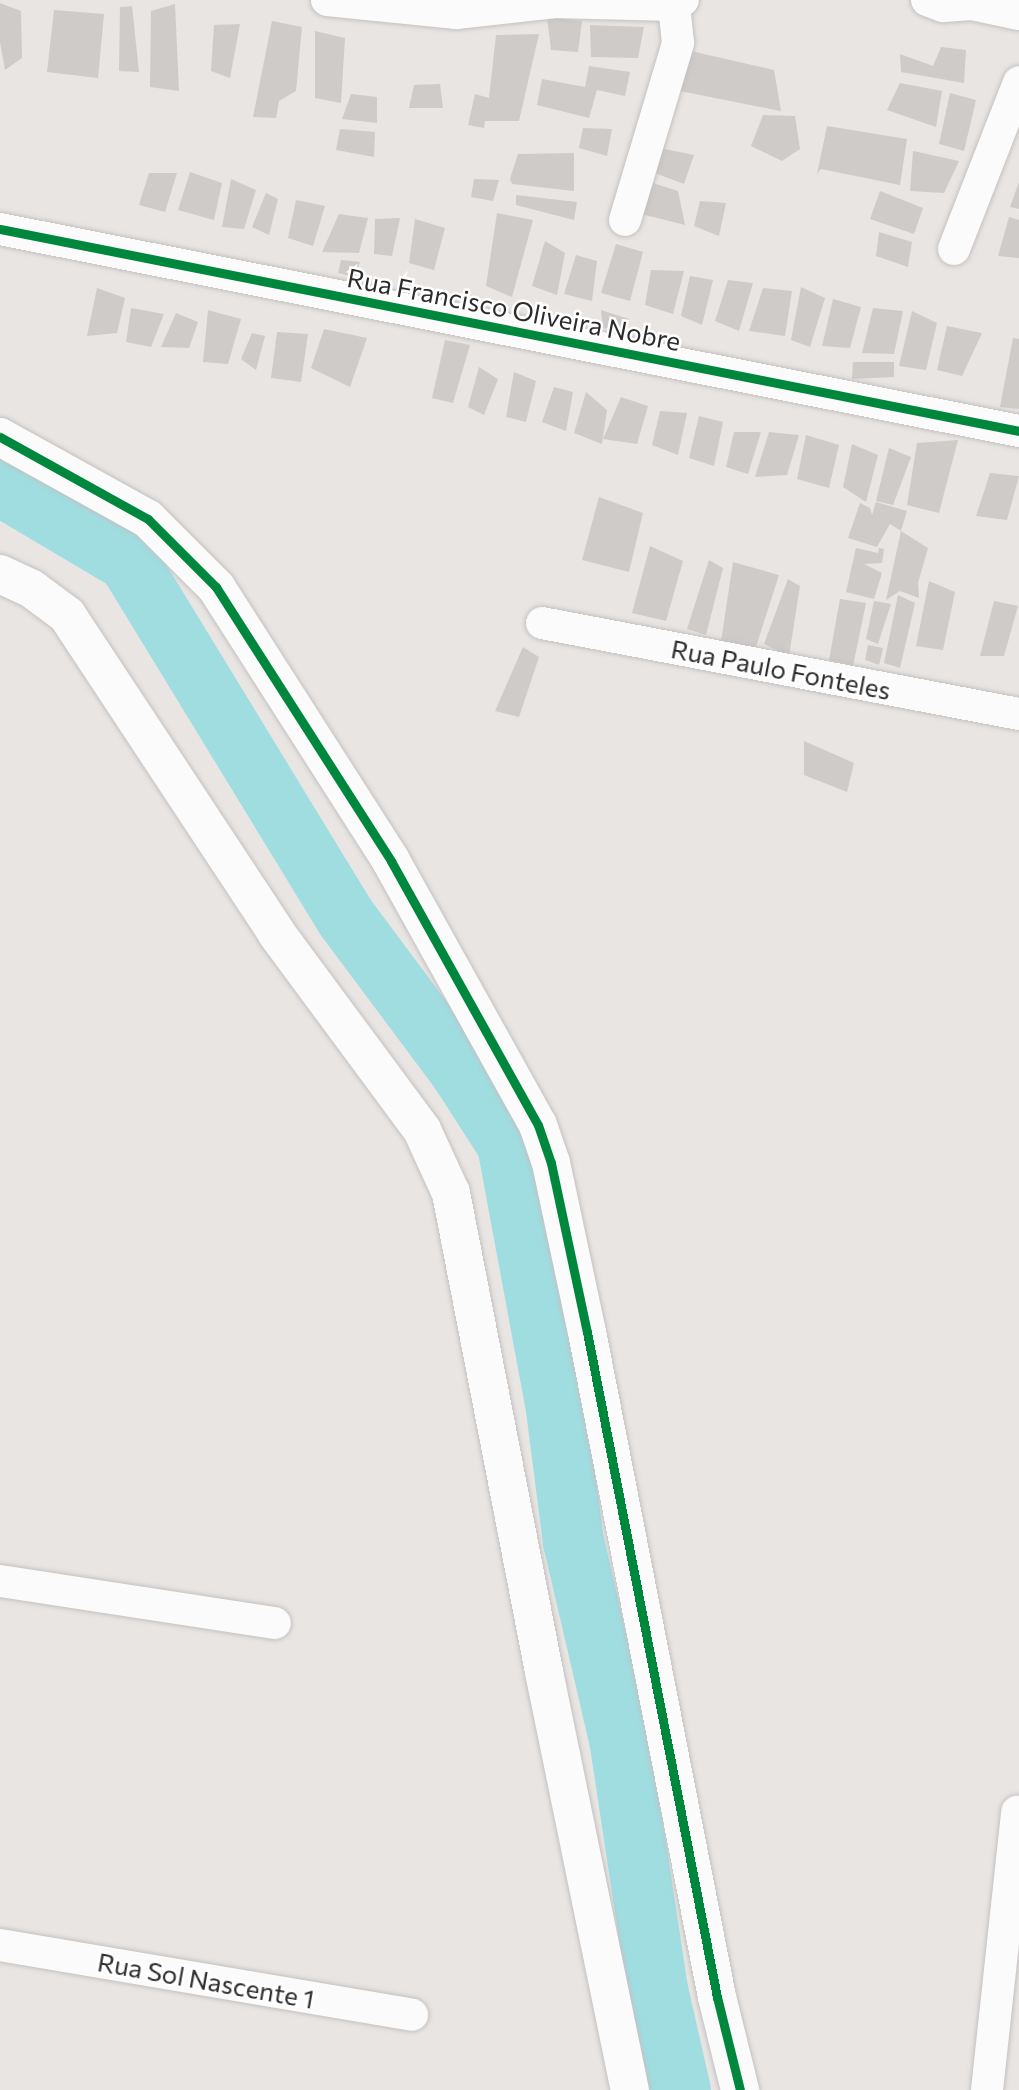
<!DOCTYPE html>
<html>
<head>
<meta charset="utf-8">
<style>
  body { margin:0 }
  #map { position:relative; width:1019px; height:2090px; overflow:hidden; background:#e9e5e2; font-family:Commissioner,sans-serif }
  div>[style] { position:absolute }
  .river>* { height:61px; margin:-30.5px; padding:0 30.5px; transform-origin:30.5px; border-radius:30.5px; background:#9fdde1 }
  .building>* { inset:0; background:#cecbc9 }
  .roads { filter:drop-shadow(0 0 2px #c3c2c2) drop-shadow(0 0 2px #c3c2c2) }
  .minor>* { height:32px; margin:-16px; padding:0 16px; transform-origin:16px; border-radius:16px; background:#fcfbfb }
  .tertiary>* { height:38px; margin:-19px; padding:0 19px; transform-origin:19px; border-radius:19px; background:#fcfbfb }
  .cycleway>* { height:9px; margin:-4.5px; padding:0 4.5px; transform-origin:4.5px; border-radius:4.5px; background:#00873e }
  span { translate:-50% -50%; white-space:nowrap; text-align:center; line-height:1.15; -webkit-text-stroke:5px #fff; paint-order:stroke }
  .street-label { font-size:26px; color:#2c2c2c }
</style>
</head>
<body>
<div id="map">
  <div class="river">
    <i style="left:0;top:485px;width:149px;rotate:30.7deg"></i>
    <i style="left:128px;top:561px;width:418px;rotate:58.6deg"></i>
    <i style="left:346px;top:918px;width:191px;rotate:53.3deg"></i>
    <i style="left:460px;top:1071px;width:87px;rotate:57.2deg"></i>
    <i style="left:507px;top:1144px;width:269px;rotate:79.5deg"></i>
    <i style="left:556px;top:1409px;width:133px;rotate:82.7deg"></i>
    <i style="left:573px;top:1541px;width:202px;rotate:76.9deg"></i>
    <i style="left:619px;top:1738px;width:254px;rotate:81.4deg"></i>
    <i style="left:657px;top:1989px;width:104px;rotate:77.2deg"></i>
  </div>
  <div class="building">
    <i style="clip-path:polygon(0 3px,21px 11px,22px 58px,5px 70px,0 42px)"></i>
    <i style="clip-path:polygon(175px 4px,179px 91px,150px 87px,151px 11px)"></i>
    <i style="clip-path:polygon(132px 6px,139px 72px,119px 71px,120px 7px)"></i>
    <i style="clip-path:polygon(54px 10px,104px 14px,98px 78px,47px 72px)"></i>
    <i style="clip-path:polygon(547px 17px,582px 21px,578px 52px,551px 50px)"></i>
    <i style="clip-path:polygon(272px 21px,302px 27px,296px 91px,279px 101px,276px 118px,253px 117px)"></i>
    <i style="clip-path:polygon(240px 24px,230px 78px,211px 71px,214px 25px)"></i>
    <i style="clip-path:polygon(590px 25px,644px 27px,638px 58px,591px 57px)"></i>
    <i style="clip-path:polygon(315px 31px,345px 38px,341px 103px,315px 98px)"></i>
    <i style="clip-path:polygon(539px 34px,519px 121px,485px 121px,484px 128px,468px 125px,475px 94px,489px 98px,496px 35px)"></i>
    <i style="clip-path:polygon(941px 47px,966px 50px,964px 83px,901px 72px,900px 54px,933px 66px)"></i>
    <i style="clip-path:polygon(682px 49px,774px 70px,781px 111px,675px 90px)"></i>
    <i style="clip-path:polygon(589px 66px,630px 72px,625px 96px,597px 90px,589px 118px,537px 105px,542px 79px,585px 87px)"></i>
    <i style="clip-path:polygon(900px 83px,942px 91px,936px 127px,887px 110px)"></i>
    <i style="clip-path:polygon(440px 84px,443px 108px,409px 108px,414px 85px)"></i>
    <i style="clip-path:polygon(950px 93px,976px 100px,964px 151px,939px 144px)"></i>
    <i style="clip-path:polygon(351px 94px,377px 97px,377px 123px,342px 119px)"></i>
    <i style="clip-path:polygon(763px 115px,795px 116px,800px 149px,782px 161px,751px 146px)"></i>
    <i style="clip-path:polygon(827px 126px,907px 139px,900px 185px,821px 169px,817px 174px)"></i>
    <i style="clip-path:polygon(583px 128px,612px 129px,607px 156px,579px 148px)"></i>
    <i style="clip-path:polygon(340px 129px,375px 132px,374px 157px,336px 150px)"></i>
    <i style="clip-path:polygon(651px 146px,694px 155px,684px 184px,652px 172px)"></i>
    <i style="clip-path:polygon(913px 151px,959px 161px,944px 193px,910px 191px)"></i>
    <i style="clip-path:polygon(574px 153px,574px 191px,512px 184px,510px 179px,518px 154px)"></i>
    <i style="clip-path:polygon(190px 172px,222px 183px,214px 220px,178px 210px)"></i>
    <i style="clip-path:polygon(149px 173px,177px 173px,165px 212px,139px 205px)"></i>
    <i style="clip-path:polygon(231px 179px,256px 190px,244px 229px,222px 227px)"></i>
    <i style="clip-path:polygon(474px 179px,499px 180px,493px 201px,471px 197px)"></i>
    <i style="clip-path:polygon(1019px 182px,1019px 209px,1010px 207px)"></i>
    <i style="clip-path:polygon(653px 183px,678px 191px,685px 225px,641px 214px)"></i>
    <i style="clip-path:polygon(880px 191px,923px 208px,914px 234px,870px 219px)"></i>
    <i style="clip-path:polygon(266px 193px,278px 199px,269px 235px,252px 227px)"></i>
    <i style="clip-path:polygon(516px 195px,577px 202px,574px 220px,516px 205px)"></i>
    <i style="clip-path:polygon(296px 200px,325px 206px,313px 246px,288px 238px)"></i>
    <i style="clip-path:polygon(700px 201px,726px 203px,719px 236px,694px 226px)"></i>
    <i style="clip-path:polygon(497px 213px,533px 220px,512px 297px,486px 286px)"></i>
    <i style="clip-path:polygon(339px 214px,368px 218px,359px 253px,322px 252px)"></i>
    <i style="clip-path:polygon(1009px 217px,1019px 220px,1019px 258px,998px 256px)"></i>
    <i style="clip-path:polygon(400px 218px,392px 256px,374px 254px,375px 219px)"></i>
    <i style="clip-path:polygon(415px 219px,445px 228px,434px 270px,409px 263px)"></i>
    <i style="clip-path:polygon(879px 232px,912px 242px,908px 267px,876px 256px)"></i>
    <i style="clip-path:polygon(545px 241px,565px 253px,557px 295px,532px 286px)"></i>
    <i style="clip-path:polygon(616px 244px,643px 252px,630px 301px,601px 293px)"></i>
    <i style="clip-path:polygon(576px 255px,597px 261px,592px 301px,564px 294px)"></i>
    <i style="clip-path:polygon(341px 260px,360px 262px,355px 277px,338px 273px)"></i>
    <i style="clip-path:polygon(651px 270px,684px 271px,673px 314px,645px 305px)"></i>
    <i style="clip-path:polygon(690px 276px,713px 280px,702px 325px,681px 316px)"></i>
    <i style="clip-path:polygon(728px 280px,753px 283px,739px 331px,715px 321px)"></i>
    <i style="clip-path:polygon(801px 287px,825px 298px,810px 347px,791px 340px)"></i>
    <i style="clip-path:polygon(97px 288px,125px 298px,117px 333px,87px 336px)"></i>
    <i style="clip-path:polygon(763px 288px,792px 291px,785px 336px,749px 331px)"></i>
    <i style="clip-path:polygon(833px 299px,861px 307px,850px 348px,822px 346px)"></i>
    <i style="clip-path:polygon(131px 308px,164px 314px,151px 347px,126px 342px)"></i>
    <i style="clip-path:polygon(873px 308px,903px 311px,894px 354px,862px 353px)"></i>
    <i style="clip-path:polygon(208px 310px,241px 319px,228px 364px,203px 362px)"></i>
    <i style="clip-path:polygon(601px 310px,629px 319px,627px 330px,603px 328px)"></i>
    <i style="clip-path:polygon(912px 311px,937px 323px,926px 370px,899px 366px)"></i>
    <i style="clip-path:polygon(176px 313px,198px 322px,189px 348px,161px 347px)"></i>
    <i style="clip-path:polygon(947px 326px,982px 333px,962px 376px,937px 370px)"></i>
    <i style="clip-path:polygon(324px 329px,367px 338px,350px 387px,311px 368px)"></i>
    <i style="clip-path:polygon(277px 332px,308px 334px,301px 382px,271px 378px)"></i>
    <i style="clip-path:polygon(252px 333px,265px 336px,256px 370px,241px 359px)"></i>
    <i style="clip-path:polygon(1013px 338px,1019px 339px,1019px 409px,1000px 407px)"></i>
    <i style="clip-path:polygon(445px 340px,470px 345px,453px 403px,432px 398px)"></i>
    <i style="clip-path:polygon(853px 362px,894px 362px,894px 377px,852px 379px)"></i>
    <i style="clip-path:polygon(479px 367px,498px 379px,484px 415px,468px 407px)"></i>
    <i style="clip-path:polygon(514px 372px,536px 381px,526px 422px,506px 417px)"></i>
    <i style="clip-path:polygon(554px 387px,573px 392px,566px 431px,542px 422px)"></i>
    <i style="clip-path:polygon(586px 392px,607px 410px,602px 444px,574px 433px)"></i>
    <i style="clip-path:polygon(621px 397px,648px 406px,637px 444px,603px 439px)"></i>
    <i style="clip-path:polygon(660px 411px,687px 413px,678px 455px,652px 445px)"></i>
    <i style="clip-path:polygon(699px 416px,723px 422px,714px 466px,689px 458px)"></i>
    <i style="clip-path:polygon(734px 432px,761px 432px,748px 474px,726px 467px)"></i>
    <i style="clip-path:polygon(769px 432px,799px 435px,787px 475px,755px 477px)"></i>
    <i style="clip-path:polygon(806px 435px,839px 445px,829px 488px,797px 479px)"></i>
    <i style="clip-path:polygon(958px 440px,939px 513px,907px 505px,917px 443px)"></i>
    <i style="clip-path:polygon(852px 444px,878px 455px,866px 502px,843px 487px)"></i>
    <i style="clip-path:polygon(889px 448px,911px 457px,893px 505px,876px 501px)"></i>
    <i style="clip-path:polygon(990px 473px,1019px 476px,1007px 520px,976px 516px)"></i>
    <i style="clip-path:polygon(599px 497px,643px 513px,629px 572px,582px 560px)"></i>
    <i style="clip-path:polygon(876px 502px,907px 511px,901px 531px,890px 524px,877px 547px,848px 538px,860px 503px,870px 508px,872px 515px)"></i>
    <i style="clip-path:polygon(901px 531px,928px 548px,918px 583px,919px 598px,900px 591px,886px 600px)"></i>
    <i style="clip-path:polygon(650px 546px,683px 561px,666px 621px,632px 613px)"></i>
    <i style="clip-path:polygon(856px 548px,878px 553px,879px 548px,884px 549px,882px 563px,864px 564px,882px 573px,874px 599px,846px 592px)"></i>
    <i style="clip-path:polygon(709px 560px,723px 568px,706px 635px,687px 629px)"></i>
    <i style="clip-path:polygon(733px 562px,779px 575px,754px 653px,720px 648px)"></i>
    <i style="clip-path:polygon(788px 579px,800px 586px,789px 656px,764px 644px)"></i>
    <i style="clip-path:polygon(929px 581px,955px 592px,943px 650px,916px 646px)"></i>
    <i style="clip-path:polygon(898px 595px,915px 603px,900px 668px,884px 663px)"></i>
    <i style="clip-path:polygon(840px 599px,866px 603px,853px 666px,829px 660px)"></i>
    <i style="clip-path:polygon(874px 601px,891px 604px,878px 644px,866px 639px)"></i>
    <i style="clip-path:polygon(994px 601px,1018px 606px,1004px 656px,980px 656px)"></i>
    <i style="clip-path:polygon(868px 645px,883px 648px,879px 665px,865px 660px)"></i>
    <i style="clip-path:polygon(523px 647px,539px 657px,519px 717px,495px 711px)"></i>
    <i style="clip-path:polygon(804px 741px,854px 763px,847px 792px,804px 775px)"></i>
  </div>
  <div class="roads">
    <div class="minor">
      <i style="left:327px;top:0;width:130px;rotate:5.8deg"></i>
      <i style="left:456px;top:13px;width:100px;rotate:-6.3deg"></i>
      <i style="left:555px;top:2px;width:119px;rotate:1.4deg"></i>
      <i style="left:674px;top:5px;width:10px;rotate:-29deg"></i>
      <i style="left:927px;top:0;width:17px;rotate:21deg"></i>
      <i style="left:943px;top:6px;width:29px;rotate:-4deg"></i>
      <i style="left:972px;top:4px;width:48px;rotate:12deg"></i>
      <i style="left:625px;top:220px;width:185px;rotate:-73.3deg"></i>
      <i style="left:678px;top:43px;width:38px;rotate:-96deg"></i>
      <i style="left:0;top:229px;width:1039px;rotate:11.21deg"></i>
      <i style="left:954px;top:249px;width:179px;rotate:-68.7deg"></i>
      <i style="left:542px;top:623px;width:486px;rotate:10.8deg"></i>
      <i style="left:0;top:1581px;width:278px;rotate:8.7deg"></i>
      <i style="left:0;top:1945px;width:418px;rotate:9.6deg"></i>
      <i style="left:987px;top:2090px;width:280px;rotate:-83.8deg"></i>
    </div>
    <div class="tertiary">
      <i style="left:0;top:437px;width:169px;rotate:29deg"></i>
      <i style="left:148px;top:519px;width:96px;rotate:45deg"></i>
      <i style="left:216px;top:587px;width:325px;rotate:57.4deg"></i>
      <i style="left:391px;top:861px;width:302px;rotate:60.9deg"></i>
      <i style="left:538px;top:1125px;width:40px;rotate:71.1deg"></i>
      <i style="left:551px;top:1163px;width:173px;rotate:78deg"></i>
      <i style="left:587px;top:1332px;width:678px;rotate:78.94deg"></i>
      <i style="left:717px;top:1997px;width:96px;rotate:76.1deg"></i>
      <i style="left:0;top:574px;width:35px;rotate:25deg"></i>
      <i style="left:32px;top:589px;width:44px;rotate:36.6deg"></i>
      <i style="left:67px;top:615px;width:382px;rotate:56.6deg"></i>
      <i style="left:277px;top:934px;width:244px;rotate:53.5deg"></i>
      <i style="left:422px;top:1130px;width:69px;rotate:65.3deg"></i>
      <i style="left:451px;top:1193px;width:488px;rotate:79deg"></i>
      <i style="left:544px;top:1672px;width:427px;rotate:78.4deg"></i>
    </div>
  </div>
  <div class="cycleway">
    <i style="left:0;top:229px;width:1039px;rotate:11.21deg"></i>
    <i style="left:0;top:437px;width:169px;rotate:29deg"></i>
    <i style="left:148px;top:519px;width:96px;rotate:45deg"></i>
    <i style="left:216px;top:587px;width:325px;rotate:57.4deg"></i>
    <i style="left:391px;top:861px;width:302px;rotate:60.9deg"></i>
    <i style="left:538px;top:1125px;width:40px;rotate:71.1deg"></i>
    <i style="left:551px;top:1163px;width:173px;rotate:78deg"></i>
    <i style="left:587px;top:1332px;width:678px;rotate:78.94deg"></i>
    <i style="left:717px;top:1997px;width:96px;rotate:76.1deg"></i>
  </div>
  <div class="street-label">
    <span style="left:514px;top:309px;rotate:11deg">Rua Francisco Oliveira Nobre</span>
    <span style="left:781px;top:669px;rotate:11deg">Rua Paulo Fonteles</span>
    <span style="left:206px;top:1980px;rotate:10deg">Rua Sol Nascente 1</span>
  </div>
</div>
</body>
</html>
